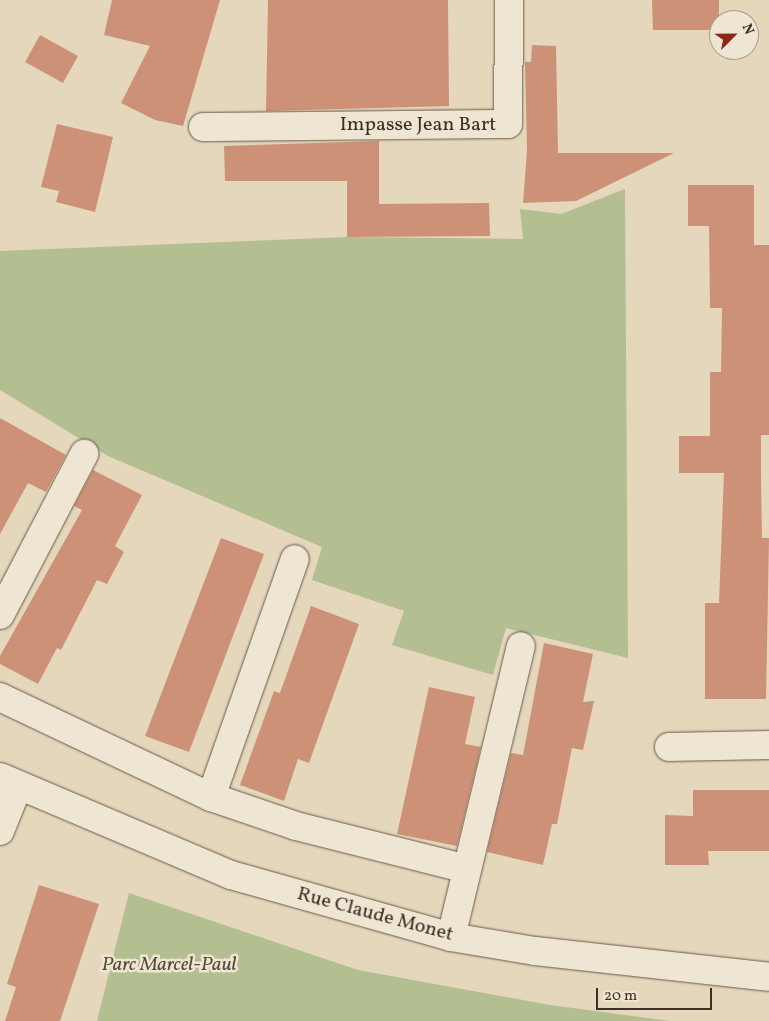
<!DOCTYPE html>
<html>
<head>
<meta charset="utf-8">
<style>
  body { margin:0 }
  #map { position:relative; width:769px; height:1021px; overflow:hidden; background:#e5d7bb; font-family:Vollkorn,serif }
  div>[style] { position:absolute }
  .green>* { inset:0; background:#b3be91 }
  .building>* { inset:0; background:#cd9177 }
  .roads { filter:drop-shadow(0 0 1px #68584a) drop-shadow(0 0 1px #68584a) }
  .minor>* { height:28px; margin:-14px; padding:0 14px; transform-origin:14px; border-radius:14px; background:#eee5d3 }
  span { translate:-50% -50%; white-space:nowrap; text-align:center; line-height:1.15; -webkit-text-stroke:5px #eee5d3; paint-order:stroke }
  .street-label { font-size:20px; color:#3f2e24 }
  .park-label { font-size:20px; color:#564b3a; font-style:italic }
  .north { position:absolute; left:709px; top:10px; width:50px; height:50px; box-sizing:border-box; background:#eee5d3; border:1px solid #a89c8d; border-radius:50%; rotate:67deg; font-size:14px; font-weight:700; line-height:20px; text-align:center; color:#3f2e24 }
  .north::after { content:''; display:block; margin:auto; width:18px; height:22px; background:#8f2418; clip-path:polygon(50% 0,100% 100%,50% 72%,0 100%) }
  .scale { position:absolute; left:596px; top:988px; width:116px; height:22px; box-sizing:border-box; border:2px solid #3f2e24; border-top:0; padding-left:6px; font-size:15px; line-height:18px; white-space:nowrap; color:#3f2e24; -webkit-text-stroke:4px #eee5d3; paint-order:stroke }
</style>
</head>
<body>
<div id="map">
  <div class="green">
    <i style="clip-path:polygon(625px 189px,628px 658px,506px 628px,493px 675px,392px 645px,404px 611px,312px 580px,322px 547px,108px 456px,0 390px,0 251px,347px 237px,523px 239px,520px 209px,561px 214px)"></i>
    <i style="clip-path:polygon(129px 893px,358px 970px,550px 1005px,670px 1021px,97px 1021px)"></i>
  </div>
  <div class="building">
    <i style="clip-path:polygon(112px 0,220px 0,183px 126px,155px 120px,121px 103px,150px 46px,104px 35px)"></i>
    <i style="clip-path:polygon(268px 0,448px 0,449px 106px,266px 111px)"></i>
    <i style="clip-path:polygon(652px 0,719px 0,719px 30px,653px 30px)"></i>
    <i style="clip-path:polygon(40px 35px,78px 56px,63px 83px,25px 62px)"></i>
    <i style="clip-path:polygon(532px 45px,556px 46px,558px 153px,674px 153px,576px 201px,523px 203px,527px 150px,525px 62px,531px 62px)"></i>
    <i style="clip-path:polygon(57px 124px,113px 137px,95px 212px,56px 202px,59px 191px,41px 187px)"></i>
    <i style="clip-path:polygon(379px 141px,379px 204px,489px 203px,490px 236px,347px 237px,347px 181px,225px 181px,224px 146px)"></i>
    <i style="clip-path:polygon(688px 185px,754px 185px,754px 245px,769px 245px,769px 435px,761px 435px,761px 477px,762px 538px,769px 538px,766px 699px,705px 699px,705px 603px,719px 603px,724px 473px,679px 473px,679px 436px,710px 436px,710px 372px,721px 372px,722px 308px,710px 308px,709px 226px,688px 226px)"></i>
    <i style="clip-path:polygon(0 418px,66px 455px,46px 492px,28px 483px,0 534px)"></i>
    <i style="clip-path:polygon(93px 470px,142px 495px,115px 546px,124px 552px,107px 584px,97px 580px,61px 650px,57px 648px,38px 684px,0 664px,0 656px,82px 510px,74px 506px)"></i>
    <i style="clip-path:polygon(221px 538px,264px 554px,189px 752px,145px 736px)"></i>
    <i style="clip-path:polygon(311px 606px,359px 624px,309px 763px,298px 759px,284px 801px,240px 785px,274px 691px,280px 693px)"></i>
    <i style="clip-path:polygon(544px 643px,593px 654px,583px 702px,594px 701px,583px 750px,572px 748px,557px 824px,552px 824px,543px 865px,487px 852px,511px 753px,523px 755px)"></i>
    <i style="clip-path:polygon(429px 687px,475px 697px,465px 744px,481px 747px,457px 846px,397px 834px)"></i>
    <i style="clip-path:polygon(693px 790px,769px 790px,769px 851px,708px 851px,709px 865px,665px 865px,665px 815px,693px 816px)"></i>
    <i style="clip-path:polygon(39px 885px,99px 904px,60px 1021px,5px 1021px,16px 987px,7px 984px)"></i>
  </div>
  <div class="roads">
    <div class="minor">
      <i style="left:203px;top:127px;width:305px;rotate:-0.6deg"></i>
      <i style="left:508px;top:124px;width:124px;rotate:-89.5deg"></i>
      <i style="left:0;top:615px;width:182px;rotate:-62.4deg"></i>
      <i style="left:0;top:697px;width:233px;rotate:25.4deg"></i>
      <i style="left:211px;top:797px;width:90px;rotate:18.8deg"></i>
      <i style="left:296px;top:826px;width:176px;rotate:14.1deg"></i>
      <i style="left:669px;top:747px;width:100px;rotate:-1.1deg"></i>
      <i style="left:0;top:777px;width:251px;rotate:23deg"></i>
      <i style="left:231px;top:875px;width:229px;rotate:15.7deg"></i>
      <i style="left:451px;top:937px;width:85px;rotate:9.5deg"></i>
      <i style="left:535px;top:951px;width:235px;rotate:6.3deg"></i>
      <i style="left:211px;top:797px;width:252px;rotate:-70.6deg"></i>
      <i style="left:0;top:831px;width:48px;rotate:-68.2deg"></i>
      <i style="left:451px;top:937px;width:299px;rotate:-76.5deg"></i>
    </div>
  </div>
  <div class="street-label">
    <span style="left:418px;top:125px">Impasse Jean Bart</span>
    <span style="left:375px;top:915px;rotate:15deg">Rue Claude Monet</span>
  </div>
  <div class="park-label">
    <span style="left:169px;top:965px">Parc Marcel-Paul</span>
  </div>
  <div class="north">N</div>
  <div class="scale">20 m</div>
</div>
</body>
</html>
